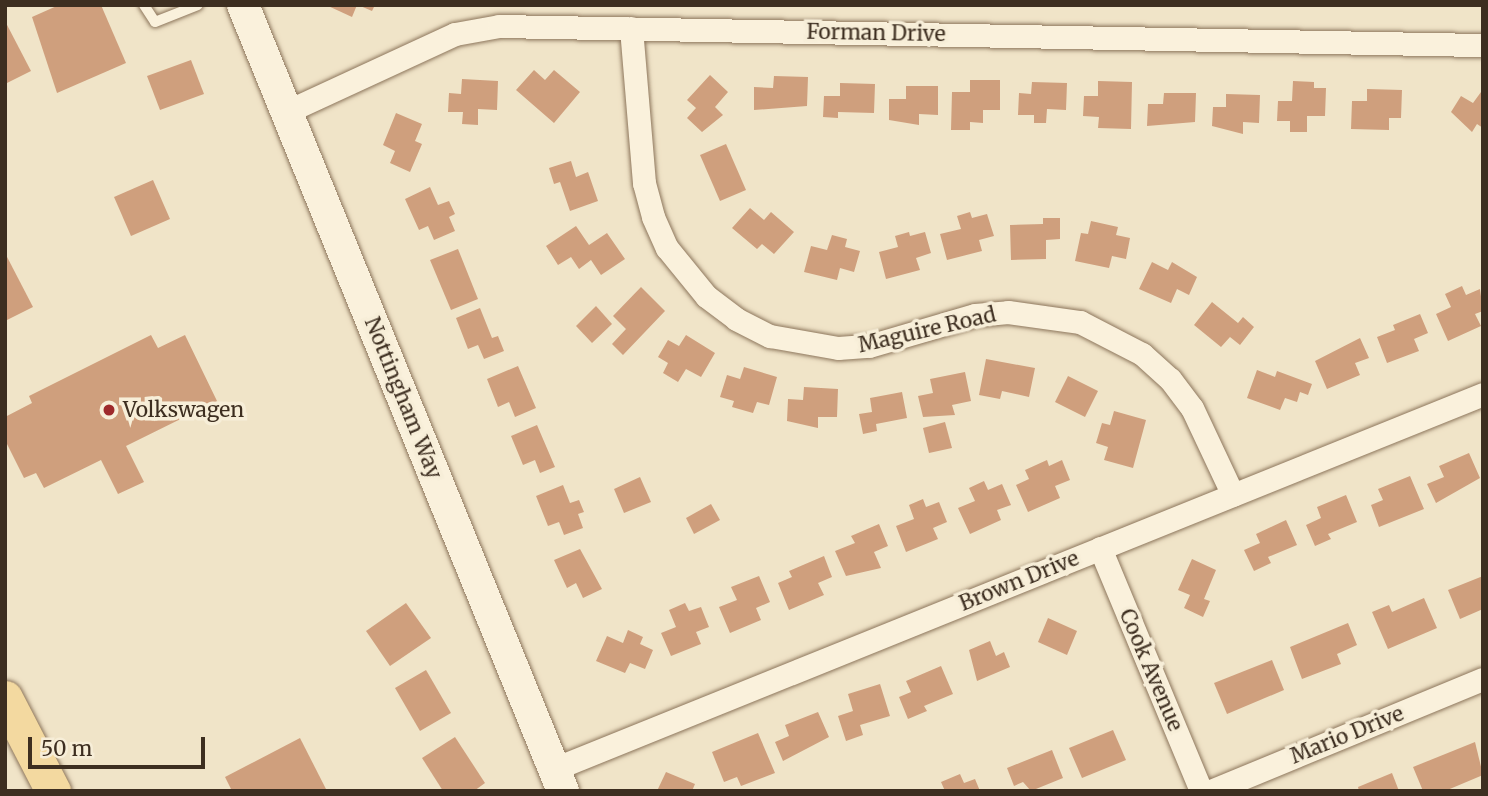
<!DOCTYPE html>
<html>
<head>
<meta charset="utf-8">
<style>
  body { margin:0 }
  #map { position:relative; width:1488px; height:796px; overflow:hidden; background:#f0e4c8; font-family:Merriweather,serif }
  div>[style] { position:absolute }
  .building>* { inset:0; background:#cf9f7d }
  .roads { filter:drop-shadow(0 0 2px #8d765c) drop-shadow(0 0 2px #8d765c) }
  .lane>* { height:10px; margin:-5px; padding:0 5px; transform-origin:5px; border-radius:5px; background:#faf1dc }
  .street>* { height:23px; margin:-11.5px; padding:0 11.5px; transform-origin:11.5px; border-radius:11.5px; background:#faf1dc }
  .secondary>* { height:32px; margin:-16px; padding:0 16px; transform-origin:16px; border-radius:16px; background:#faf1dc }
  .primary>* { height:35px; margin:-17.5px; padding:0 17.5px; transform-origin:17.5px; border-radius:17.5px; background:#f3d9a0 }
  .dots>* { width:19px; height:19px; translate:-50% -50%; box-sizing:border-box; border:4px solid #f7eed8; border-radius:50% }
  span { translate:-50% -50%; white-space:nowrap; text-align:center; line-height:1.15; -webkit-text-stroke:7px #f7eed8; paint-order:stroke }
  .street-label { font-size:21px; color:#3d2e20 }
  .poi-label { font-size:21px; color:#3d2e20 }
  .left { translate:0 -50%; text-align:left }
  .frame { position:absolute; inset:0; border:7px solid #3d2e20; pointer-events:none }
  .scale { position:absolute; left:28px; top:737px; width:177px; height:32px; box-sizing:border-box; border:4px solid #3d2e20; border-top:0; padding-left:9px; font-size:21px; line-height:24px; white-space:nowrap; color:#3d2e20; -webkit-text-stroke:5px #f7eed8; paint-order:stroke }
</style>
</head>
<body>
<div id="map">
  <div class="building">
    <i style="clip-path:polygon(59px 5px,101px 5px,126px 63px,57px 93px,32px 17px)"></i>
    <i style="clip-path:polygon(326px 5px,357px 5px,352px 17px)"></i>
    <i style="clip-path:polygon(358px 5px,375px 5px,372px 11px)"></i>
    <i style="clip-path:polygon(5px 21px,31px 71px,5px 84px)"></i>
    <i style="clip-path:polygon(191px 60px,204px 94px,160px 110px,147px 76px)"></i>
    <i style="clip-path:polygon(534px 70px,545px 80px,554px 70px,580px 92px,554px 123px,516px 90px)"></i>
    <i style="clip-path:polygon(710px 75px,728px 92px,715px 107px,723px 115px,702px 132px,687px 118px,696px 108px,687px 100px)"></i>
    <i style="clip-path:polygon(774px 76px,808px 77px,807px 106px,754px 110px,754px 87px,773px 88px)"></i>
    <i style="clip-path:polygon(462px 79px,498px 81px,497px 110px,478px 109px,478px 125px,462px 124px,463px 112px,448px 112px,449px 93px,461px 94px)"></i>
    <i style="clip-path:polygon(970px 80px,1000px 80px,1000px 110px,983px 110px,983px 123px,970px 122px,970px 130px,951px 130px,952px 92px,970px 92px)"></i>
    <i style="clip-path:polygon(1098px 81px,1132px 82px,1131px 129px,1098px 128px,1099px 117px,1083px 116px,1084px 96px,1098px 96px)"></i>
    <i style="clip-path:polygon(1293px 81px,1314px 82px,1314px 88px,1326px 88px,1325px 116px,1307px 116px,1307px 132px,1290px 132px,1290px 121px,1277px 121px,1278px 101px,1292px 101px)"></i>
    <i style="clip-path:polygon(1032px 82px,1067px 83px,1066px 110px,1047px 109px,1046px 123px,1034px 123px,1034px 115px,1018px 115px,1019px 93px,1031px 94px)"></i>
    <i style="clip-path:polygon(840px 83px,875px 84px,874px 113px,838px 112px,838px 118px,823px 117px,824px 96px,840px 96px)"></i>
    <i style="clip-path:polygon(906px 86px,938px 86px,938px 115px,919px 114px,919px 125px,889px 120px,889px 99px,906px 99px)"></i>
    <i style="clip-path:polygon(1367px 89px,1402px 90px,1401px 118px,1389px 118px,1389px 130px,1351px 129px,1352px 101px,1367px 101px)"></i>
    <i style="clip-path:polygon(1481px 92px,1483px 128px,1477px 124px,1472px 132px,1451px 112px,1461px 96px,1473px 103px)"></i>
    <i style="clip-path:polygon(1164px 93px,1196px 93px,1195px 122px,1147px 126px,1148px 104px,1163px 104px)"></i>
    <i style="clip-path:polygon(1226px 94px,1260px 95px,1259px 123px,1243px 122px,1243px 134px,1212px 126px,1213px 107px,1226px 107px)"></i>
    <i style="clip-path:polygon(396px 113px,422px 124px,415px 141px,422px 144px,410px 172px,390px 163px,395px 151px,383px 145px)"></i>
    <i style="clip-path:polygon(726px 144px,746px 190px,720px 201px,700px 155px)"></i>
    <i style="clip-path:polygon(571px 161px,576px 177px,588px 172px,598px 201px,570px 211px,560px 182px,554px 184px,549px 168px)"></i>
    <i style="clip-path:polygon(153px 180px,170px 219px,131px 236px,114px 197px)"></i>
    <i style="clip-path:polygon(430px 187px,438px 205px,449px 201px,455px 214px,449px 217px,455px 231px,434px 240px,428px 226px,419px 230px,405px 199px)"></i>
    <i style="clip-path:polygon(750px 208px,764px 220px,771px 212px,794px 232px,774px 254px,762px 244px,757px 249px,732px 228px)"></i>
    <i style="clip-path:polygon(970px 212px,972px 218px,987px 214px,994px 236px,979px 240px,982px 251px,947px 260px,940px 234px,961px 229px,957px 216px)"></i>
    <i style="clip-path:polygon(1043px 218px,1060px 218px,1060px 239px,1046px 240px,1046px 259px,1011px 260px,1010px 225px,1043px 224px)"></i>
    <i style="clip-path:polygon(1091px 221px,1118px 227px,1116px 235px,1130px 238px,1126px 259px,1112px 256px,1109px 268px,1075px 261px,1081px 233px,1088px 234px)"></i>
    <i style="clip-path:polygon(576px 226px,589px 245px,607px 233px,625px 259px,601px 275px,591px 260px,579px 269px,571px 257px,558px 265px,546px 246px)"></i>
    <i style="clip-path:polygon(909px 232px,910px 236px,925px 232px,931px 253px,916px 258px,920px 270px,886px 279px,879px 252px,898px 247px,895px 236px)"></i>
    <i style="clip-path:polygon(832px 235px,847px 239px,845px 247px,860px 251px,854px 272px,840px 268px,837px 280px,804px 272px,811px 246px,827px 250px)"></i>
    <i style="clip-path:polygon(458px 249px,478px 299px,451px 310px,430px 260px)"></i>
    <i style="clip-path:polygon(5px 253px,33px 307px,5px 321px)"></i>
    <i style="clip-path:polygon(1152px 262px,1168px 270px,1172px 262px,1197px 277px,1189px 295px,1177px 289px,1171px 303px,1139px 289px)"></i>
    <i style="clip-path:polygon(1462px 286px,1466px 295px,1480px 289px,1483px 311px,1475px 314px,1481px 326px,1448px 341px,1436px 314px,1451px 307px,1445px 294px)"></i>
    <i style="clip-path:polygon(641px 287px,665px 311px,623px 355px,612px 344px,626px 329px,613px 316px)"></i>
    <i style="clip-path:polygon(1212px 302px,1238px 323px,1243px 317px,1254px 327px,1240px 345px,1230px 337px,1221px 347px,1194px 325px)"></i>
    <i style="clip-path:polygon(596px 306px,612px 324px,592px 343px,576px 326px)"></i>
    <i style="clip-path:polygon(480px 308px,492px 338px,498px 336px,504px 351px,484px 359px,478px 345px,468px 349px,456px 318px)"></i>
    <i style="clip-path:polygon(1420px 314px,1428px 333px,1414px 339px,1419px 351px,1387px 363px,1377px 337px,1395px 330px,1393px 325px)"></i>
    <i style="clip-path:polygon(151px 335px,158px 348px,185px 335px,217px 401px,126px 446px,144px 482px,118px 494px,101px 460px,44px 488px,36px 473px,24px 478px,5px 440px,5px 417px,32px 403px,29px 396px)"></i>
    <i style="clip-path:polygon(686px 335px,715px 353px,701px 377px,686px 369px,678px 382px,663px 373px,668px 363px,658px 357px,668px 340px,679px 346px)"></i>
    <i style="clip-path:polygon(1360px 338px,1369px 358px,1355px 363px,1360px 375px,1327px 389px,1315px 361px)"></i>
    <i style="clip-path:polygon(986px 359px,1035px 368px,1029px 397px,1002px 391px,1000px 399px,979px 395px)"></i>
    <i style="clip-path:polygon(518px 366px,536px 408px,515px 417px,509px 402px,498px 407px,487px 379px)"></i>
    <i style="clip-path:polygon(744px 367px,777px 377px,769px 405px,757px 402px,753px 413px,732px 407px,734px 401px,720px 397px,727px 375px,740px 379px)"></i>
    <i style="clip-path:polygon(1257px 370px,1275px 377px,1277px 371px,1312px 384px,1308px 395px,1300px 392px,1297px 402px,1285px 398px,1280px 410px,1247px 398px)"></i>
    <i style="clip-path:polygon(965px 372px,971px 401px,952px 405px,955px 415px,923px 417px,918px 396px,933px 393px,930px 379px)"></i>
    <i style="clip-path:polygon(1068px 376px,1098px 391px,1085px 417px,1055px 402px)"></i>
    <i style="clip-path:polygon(804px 387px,838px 389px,837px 417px,818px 417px,818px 428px,787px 421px,788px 399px,803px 400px)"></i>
    <i style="clip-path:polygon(902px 392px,907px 418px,876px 424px,877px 431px,863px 434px,859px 414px,872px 412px,870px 398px)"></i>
    <i style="clip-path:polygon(1114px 411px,1146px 420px,1133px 468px,1104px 460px,1108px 447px,1096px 443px,1102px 423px,1110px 425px)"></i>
    <i style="clip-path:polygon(945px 422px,952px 448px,929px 453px,923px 428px)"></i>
    <i style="clip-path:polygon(537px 425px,555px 467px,540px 473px,535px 460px,523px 465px,511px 436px)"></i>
    <i style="clip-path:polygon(1469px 453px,1480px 478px,1436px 503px,1427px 484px,1444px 477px,1439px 466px)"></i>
    <i style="clip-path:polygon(1047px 460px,1049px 466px,1062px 460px,1070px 480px,1055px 486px,1060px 498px,1028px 512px,1016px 485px,1029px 479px,1025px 470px)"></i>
    <i style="clip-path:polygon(1410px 476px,1424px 509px,1379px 527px,1371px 505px,1383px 500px,1378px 489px)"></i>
    <i style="clip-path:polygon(640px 477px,651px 502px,624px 513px,614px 489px)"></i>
    <i style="clip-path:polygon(984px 481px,988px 490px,1002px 484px,1011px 505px,997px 510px,1001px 520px,970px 534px,958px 508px,975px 501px,969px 488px)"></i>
    <i style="clip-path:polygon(563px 485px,570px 503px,579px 500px,584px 512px,578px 514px,583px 528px,564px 535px,559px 522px,548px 526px,536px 496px)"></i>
    <i style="clip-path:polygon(1346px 495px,1357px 522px,1328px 534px,1331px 539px,1315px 546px,1306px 525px,1321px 518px,1317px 507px)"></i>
    <i style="clip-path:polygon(923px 499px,926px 507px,939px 502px,947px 522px,933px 528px,938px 539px,906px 552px,896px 526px,914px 519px,909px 505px)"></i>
    <i style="clip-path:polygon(711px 504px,720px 520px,694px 534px,686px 518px)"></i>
    <i style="clip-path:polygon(1286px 520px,1297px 545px,1268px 557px,1271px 563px,1254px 571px,1244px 550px,1260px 543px,1256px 534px)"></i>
    <i style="clip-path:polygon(879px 524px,888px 546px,874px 552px,881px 568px,846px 576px,835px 551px,855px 543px,851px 536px)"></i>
    <i style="clip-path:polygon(580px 549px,602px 589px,583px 598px,576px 583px,567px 588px,554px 560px)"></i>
    <i style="clip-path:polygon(824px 556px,832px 577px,818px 583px,824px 595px,789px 610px,778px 583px,792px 577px,789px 571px)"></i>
    <i style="clip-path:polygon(1192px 559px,1216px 570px,1204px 599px,1210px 601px,1203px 617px,1184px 608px,1190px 595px,1178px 590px)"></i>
    <i style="clip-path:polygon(759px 576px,770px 602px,756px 608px,761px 620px,730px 633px,719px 607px,737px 600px,731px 587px)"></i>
    <i style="clip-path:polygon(1483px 576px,1483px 609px,1460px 619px,1448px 590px)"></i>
    <i style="clip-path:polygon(1424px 598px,1437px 628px,1388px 649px,1372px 612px,1389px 605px,1392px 612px)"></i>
    <i style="clip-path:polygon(406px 603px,431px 638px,390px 666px,366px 631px)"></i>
    <i style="clip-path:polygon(685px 603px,689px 611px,701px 607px,709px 627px,696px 632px,701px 644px,671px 656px,661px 633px,676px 627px,669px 610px)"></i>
    <i style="clip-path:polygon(1048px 618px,1077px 631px,1067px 655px,1038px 642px)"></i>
    <i style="clip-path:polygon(1348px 623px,1357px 645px,1337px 654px,1341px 664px,1302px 679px,1290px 647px)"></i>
    <i style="clip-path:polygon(628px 630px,643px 637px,640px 644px,653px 650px,645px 669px,630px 663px,625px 673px,596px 661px,607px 636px,623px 643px)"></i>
    <i style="clip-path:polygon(990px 641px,996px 656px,1004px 652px,1010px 667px,977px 681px,969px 650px)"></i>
    <i style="clip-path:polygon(1272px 660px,1284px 690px,1227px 714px,1214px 683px)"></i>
    <i style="clip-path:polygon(941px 666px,953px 694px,924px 706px,927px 711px,908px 719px,899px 697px,911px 692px,906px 681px)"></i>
    <i style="clip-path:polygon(426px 670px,451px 713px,420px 731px,395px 688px)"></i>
    <i style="clip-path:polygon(880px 684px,890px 716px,860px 725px,863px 735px,846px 741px,838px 716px,853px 711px,848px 694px)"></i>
    <i style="clip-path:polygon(818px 712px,829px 737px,783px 761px,775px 742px,789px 736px,785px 725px)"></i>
    <i style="clip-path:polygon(1113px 730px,1126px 760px,1082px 778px,1069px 748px)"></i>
    <i style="clip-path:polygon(758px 733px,775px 773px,741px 786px,737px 777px,724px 782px,712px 752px)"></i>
    <i style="clip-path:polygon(455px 737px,485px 783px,474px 791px,443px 791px,422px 758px)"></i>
    <i style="clip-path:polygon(300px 738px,327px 791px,232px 791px,225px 777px)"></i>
    <i style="clip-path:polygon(1475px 742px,1483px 775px,1445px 791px,1423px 791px,1413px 767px)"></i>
    <i style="clip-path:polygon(1052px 750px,1063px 778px,1031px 791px,1023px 782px,1014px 786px,1007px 768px)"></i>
    <i style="clip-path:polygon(666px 772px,695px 784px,692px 791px,657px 791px)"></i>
    <i style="clip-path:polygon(1392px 773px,1399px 791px,1359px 791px,1358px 787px)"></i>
    <i style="clip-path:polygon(960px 774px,964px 783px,975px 779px,980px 791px,945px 791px,941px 782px)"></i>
  </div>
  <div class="roads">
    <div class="lane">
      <i style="left:144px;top:5px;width:20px;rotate:57deg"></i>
      <i style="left:155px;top:22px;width:46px;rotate:-21.6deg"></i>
    </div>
    <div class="street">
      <i style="left:631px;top:28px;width:156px;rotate:85.2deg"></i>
      <i style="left:644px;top:183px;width:35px;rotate:75deg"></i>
      <i style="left:653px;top:217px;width:34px;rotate:66deg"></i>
      <i style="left:667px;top:248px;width:62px;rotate:50.9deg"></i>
      <i style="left:706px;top:296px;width:38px;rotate:37deg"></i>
      <i style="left:736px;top:319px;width:38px;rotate:27deg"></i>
      <i style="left:770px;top:336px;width:69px;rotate:10deg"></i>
      <i style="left:838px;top:348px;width:31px;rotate:-4deg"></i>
      <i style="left:869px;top:346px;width:110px;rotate:-16.3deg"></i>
      <i style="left:975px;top:315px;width:33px;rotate:-5deg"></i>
      <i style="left:1008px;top:312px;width:73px;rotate:7.9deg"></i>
      <i style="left:1080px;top:322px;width:70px;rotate:27.3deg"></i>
      <i style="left:1142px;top:354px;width:38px;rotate:42deg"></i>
      <i style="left:1170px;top:379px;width:36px;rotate:53deg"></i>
      <i style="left:1192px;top:408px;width:96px;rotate:64.8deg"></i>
      <i style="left:286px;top:112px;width:186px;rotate:-24.8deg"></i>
      <i style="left:455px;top:34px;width:45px;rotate:-10.3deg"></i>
      <i style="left:499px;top:26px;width:984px;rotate:1.11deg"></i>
      <i style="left:1100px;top:548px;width:263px;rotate:67.4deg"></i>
      <i style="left:554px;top:769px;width:1002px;rotate:-21.98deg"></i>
      <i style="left:1211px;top:791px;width:294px;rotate:-22.4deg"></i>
    </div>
    <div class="secondary">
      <i style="left:243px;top:5px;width:849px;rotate:67.85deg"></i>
    </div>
    <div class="primary">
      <i style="left:5px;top:698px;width:105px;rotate:62.7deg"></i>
    </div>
  </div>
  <div class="dots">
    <i style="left:109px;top:410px;background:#9e2a2b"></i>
  </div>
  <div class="street-label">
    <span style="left:876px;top:33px;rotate:1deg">Forman Drive</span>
    <span style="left:927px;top:330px;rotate:-13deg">Maguire Road</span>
    <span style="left:403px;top:398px;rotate:68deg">Nottingham Way</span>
    <span style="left:1019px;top:581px;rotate:-22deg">Brown Drive</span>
    <span style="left:1151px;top:670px;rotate:67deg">Cook Avenue</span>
    <span style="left:1347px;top:735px;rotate:-22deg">Mario Drive</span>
  </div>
  <div class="poi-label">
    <span class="left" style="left:123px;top:410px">Volkswagen</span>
  </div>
  <div class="frame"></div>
  <div class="scale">50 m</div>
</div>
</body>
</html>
